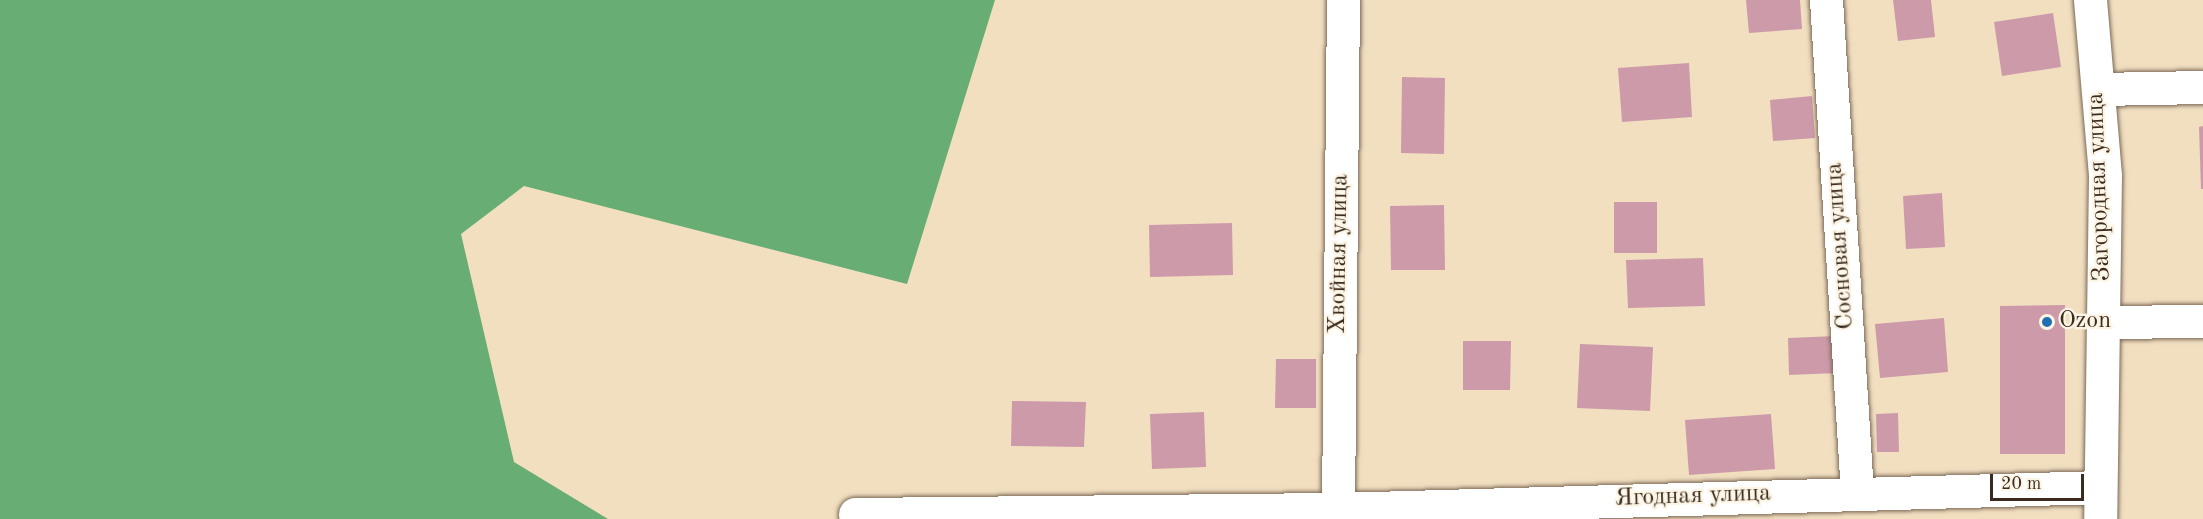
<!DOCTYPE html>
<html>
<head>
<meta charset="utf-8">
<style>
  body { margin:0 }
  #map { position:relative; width:2203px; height:519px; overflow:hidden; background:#f2dfc0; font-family:"Old Standard TT",serif }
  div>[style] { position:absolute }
  .forest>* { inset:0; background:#68ad73 }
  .building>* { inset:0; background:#cd9aa9 }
  .roads { filter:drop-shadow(0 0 2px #7b6957) drop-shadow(0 0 2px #7b6957) }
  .minor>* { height:33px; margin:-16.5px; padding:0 16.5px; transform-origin:16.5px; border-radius:16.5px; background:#fff }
  .dots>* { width:16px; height:16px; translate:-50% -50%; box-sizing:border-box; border:3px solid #fcf5e5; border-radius:50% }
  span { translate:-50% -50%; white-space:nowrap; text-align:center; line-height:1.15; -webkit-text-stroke:4.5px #fcf5e5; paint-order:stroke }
  .street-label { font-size:24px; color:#3b2a1e }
  .poi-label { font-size:24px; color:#3b2a1e }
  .left { translate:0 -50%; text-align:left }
  .scale { position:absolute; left:1990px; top:474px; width:94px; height:27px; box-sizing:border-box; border:3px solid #3b2a1e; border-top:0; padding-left:8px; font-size:18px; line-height:21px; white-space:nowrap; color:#3b2a1e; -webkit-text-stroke:4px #fcf5e5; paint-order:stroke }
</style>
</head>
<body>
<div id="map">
  <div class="forest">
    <i style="clip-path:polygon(0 0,995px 0,907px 284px,524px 186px,461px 234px,514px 462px,608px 519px,0 519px)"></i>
  </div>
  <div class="building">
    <i style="clip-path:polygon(1746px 0,1800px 0,1802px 29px,1749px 33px)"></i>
    <i style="clip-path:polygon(1893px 0,1931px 0,1935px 37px,1898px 41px)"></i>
    <i style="clip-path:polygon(2053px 13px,2061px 67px,2002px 76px,1994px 22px)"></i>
    <i style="clip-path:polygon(1689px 63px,1692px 117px,1622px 122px,1618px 68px)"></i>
    <i style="clip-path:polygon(1402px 77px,1445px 78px,1444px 154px,1401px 153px)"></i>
    <i style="clip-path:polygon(1812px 96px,1815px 138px,1773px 141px,1770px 100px)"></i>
    <i style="clip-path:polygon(2203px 126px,2203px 189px,2201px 189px,2199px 127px)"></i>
    <i style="clip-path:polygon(1942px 193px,1945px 247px,1906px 249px,1903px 196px)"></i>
    <i style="clip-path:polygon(1614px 202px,1657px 202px,1657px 253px,1614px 253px)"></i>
    <i style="clip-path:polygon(1444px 205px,1445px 270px,1391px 270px,1390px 206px)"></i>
    <i style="clip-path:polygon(1232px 223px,1233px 275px,1150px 277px,1149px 225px)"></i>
    <i style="clip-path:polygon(1703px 258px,1705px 306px,1628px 308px,1626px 260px)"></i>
    <i style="clip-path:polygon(2065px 305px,2065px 454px,2000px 454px,2000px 306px)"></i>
    <i style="clip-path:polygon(1944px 318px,1948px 372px,1880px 378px,1875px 324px)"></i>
    <i style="clip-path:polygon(1836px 336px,1837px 373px,1789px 375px,1788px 338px)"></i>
    <i style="clip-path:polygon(1463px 341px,1511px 341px,1510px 390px,1463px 390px)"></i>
    <i style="clip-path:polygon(1580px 344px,1653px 347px,1650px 411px,1577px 408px)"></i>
    <i style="clip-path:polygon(1276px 359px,1316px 359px,1316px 408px,1275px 408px)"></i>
    <i style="clip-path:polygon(1012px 401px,1086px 402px,1084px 447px,1011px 446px)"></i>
    <i style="clip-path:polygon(1204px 412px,1206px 467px,1152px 469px,1150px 414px)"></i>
    <i style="clip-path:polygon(1898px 413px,1899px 452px,1877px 452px,1876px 414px)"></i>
    <i style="clip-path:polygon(1771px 414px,1775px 469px,1689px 475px,1685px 420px)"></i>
  </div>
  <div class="roads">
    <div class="minor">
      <i style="left:1826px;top:0;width:494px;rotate:86.4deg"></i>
      <i style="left:2090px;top:0;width:177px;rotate:85.1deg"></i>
      <i style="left:2105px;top:176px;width:343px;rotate:90.8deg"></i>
      <i style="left:2098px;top:89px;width:105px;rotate:-1.1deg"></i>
      <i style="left:2104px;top:322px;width:99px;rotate:-0.6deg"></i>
      <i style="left:1338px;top:509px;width:509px;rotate:-89.44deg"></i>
      <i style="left:855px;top:514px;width:483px;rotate:-0.6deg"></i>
      <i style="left:1338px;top:509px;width:762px;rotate:-1.65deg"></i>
    </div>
  </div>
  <div class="dots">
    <i style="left:2047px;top:322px;background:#1f6fb2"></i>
  </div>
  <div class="street-label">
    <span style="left:2100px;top:187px;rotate:-92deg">Загородная улица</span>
    <span style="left:1841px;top:246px;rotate:-94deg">Сосновая улица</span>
    <span style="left:1340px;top:254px;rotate:-89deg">Хвойная улица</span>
    <span style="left:1693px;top:497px;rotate:-2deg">Ягодная улица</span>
  </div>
  <div class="poi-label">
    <span class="left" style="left:2059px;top:322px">Ozon</span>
  </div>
  <div class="scale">20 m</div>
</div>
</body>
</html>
